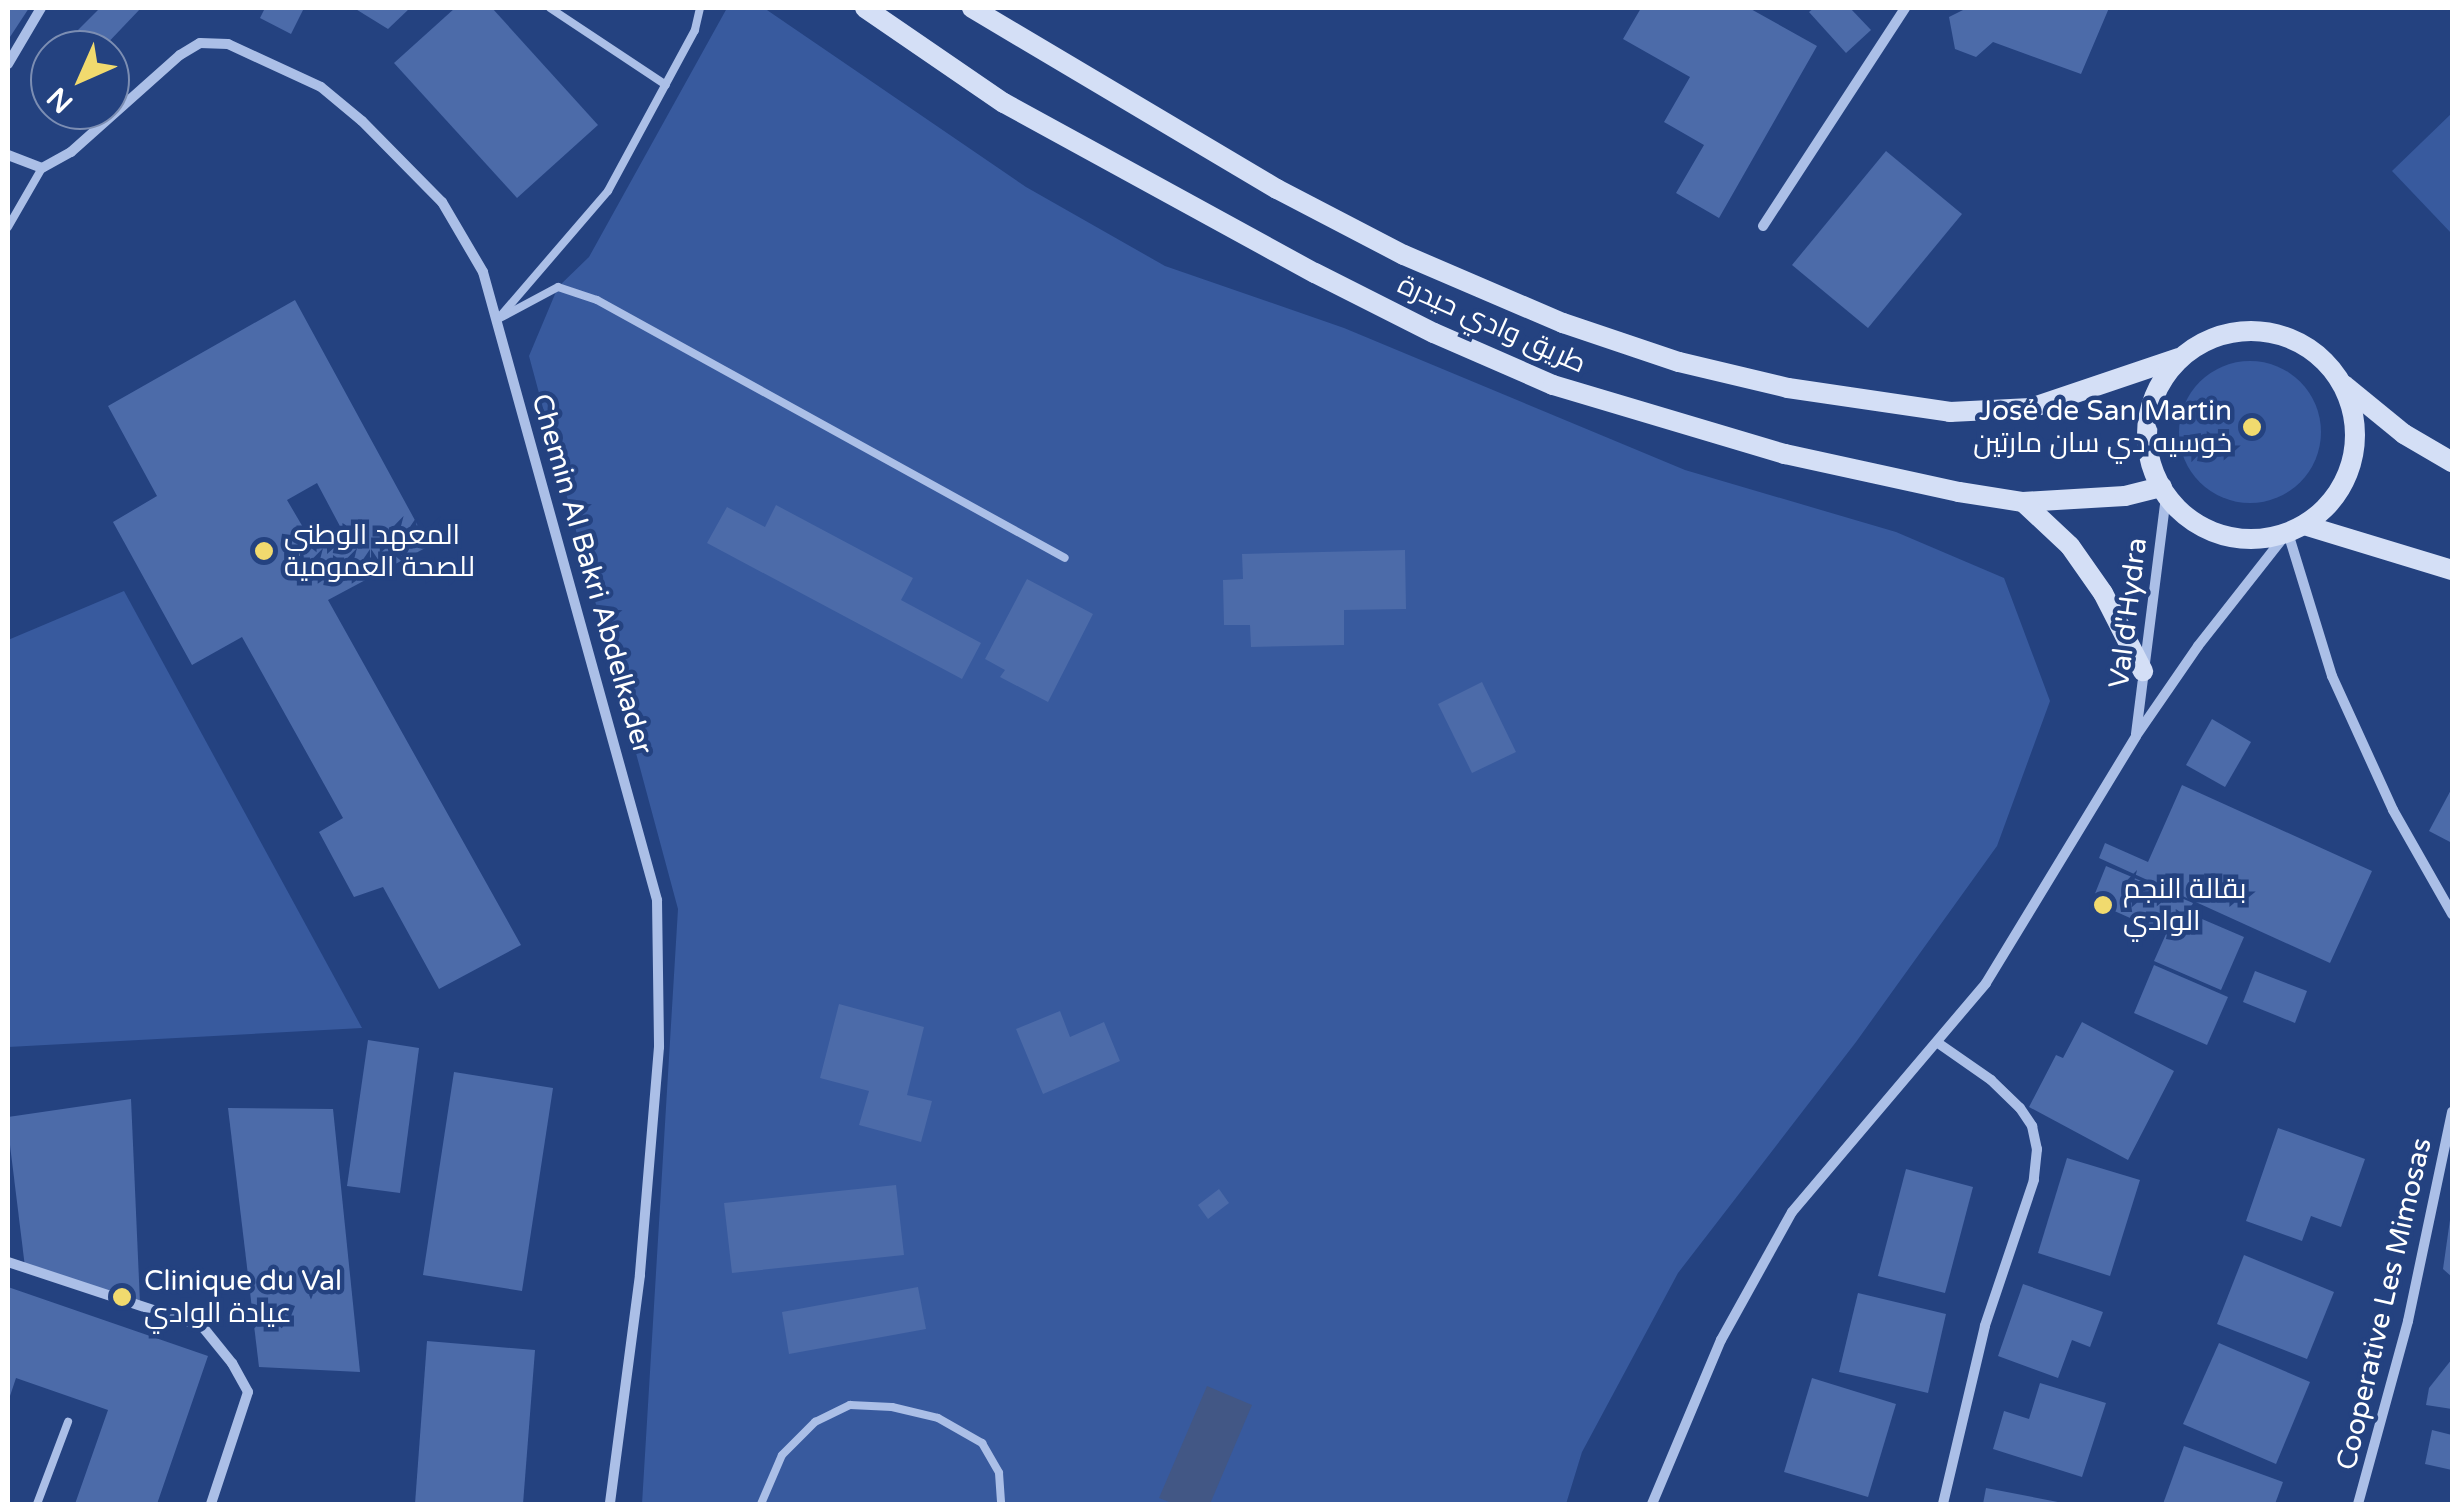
<!DOCTYPE html>
<html>
<head>
<meta charset="utf-8">
<style>
  body { margin:0 }
  #map { position:relative; width:2460px; height:1512px; overflow:hidden; background:#244280; font-family:"Varela Round",Cairo,sans-serif }
  div>[style] { position:absolute }
  .green>* { inset:0; background:#385a9e }
  .round { border-radius:50% }
  .water>* { inset:0; background:#425785 }
  .building>* { inset:0; background:#4c6ba9 }
  .lane>* { height:8px; margin:-4px; padding:0 4px; transform-origin:4px; border-radius:4px; background:#abbfe7 }
  .street>* { height:10px; margin:-5px; padding:0 5px; transform-origin:5px; border-radius:5px; background:#abbfe7 }
  .secondary>* { height:20px; margin:-10px; padding:0 10px; transform-origin:10px; border-radius:10px; background:#d4dff6 }
  .secondary>.ring { margin:-10px; padding:0; box-sizing:content-box; background:none; border:20px solid #d4dff6; border-radius:50% }
  .dots>* { width:28px; height:28px; translate:-50% -50%; box-sizing:border-box; border:5px solid #244280; border-radius:50% }
  span { translate:-50% -50%; white-space:nowrap; text-align:center; line-height:1.15; -webkit-text-stroke:9px #244280; paint-order:stroke }
  .street-label { font-size:28px; color:#fff }
  .poi-label { font-size:28px; color:#fff }
  .right { translate:-100% -50%; text-align:right }
  .left { translate:0 -50%; text-align:left }
  .frame { position:absolute; inset:0; border:10px solid #fff; pointer-events:none }
  .north { position:absolute; left:30px; top:30px; width:100px; height:100px; box-sizing:border-box; background:#244280; border:2px solid #7c8eb3; border-radius:50%; rotate:225deg; font-size:28px; font-weight:700; line-height:40px; text-align:center; color:#fff }
  .north::after { content:''; display:block; margin:auto; width:35px; height:45px; background:#f1da6e; clip-path:polygon(50% 0,100% 100%,50% 72%,0 100%) }
</style>
</head>
<body>
<div id="map">
  <div class="green">
    <i style="clip-path:polygon(727px 8px,764px 8px,1026px 187px,1165px 266px,1344px 328px,1685px 470px,1896px 532px,2004px 578px,2050px 701px,1997px 846px,1856px 1042px,1678px 1273px,1582px 1452px,1566px 1504px,642px 1504px,678px 909px,529px 356px,558px 287px,589px 257px)"></i>
    <i style="clip-path:polygon(2452px 113px,2452px 234px,2392px 171px)"></i>
    <i class="round" style="left:2179px;top:361px;width:142px;height:142px"></i>
    <i style="clip-path:polygon(124px 591px,362px 1028px,8px 1047px,8px 640px)"></i>
  </div>
  <div class="water">
    <i style="clip-path:polygon(1207px 1386px,1252px 1405px,1210px 1504px,1174px 1504px,1159px 1498px)"></i>
  </div>
  <div class="building">
    <i style="clip-path:polygon(8px 8px,29px 8px,8px 40px)"></i>
    <i style="clip-path:polygon(100px 8px,141px 8px,101px 50px,78px 30px)"></i>
    <i style="clip-path:polygon(265px 8px,304px 8px,291px 34px,260px 18px)"></i>
    <i style="clip-path:polygon(354px 8px,410px 8px,388px 29px)"></i>
    <i style="clip-path:polygon(455px 8px,492px 8px,598px 125px,517px 198px,394px 63px)"></i>
    <i style="clip-path:polygon(1641px 8px,1749px 8px,1817px 46px,1719px 218px,1676px 193px,1704px 145px,1664px 122px,1690px 77px,1623px 39px)"></i>
    <i style="clip-path:polygon(1814px 8px,1850px 8px,1871px 30px,1846px 53px,1809px 12px)"></i>
    <i style="clip-path:polygon(1967px 8px,2109px 8px,2081px 74px,1993px 42px,1976px 57px,1955px 49px,1949px 17px)"></i>
    <i style="clip-path:polygon(1886px 151px,1962px 214px,1868px 328px,1792px 265px)"></i>
    <i style="clip-path:polygon(evenodd,295px 300px,429px 546px,328px 600px,521px 945px,439px 989px,383px 887px,354px 897px,319px 832px,343px 818px,242px 637px,192px 665px,113px 522px,157px 496px,108px 406px,295px 300px,317px 483px,342px 530px,314px 546px,287px 500px,317px 483px)"></i>
    <i style="clip-path:polygon(776px 505px,913px 578px,901px 600px,981px 643px,962px 679px,707px 543px,727px 507px,765px 527px)"></i>
    <i style="clip-path:polygon(1405px 550px,1406px 609px,1344px 610px,1344px 645px,1251px 647px,1250px 625px,1224px 625px,1223px 580px,1243px 579px,1242px 554px)"></i>
    <i style="clip-path:polygon(1027px 579px,1093px 614px,1048px 702px,1000px 677px,1005px 670px,985px 659px)"></i>
    <i style="clip-path:polygon(1482px 682px,1516px 752px,1472px 773px,1438px 704px)"></i>
    <i style="clip-path:polygon(2212px 719px,2251px 742px,2225px 787px,2186px 765px)"></i>
    <i style="clip-path:polygon(2182px 785px,2372px 871px,2330px 963px,2099px 858px,2105px 843px,2148px 862px)"></i>
    <i style="clip-path:polygon(2452px 788px,2452px 843px,2429px 831px)"></i>
    <i style="clip-path:polygon(2106px 866px,2193px 903px,2188px 913px,2244px 937px,2221px 990px,2154px 961px,2166px 934px,2092px 901px)"></i>
    <i style="clip-path:polygon(2154px 965px,2228px 997px,2207px 1045px,2134px 1013px)"></i>
    <i style="clip-path:polygon(2255px 971px,2307px 991px,2295px 1023px,2243px 1002px)"></i>
    <i style="clip-path:polygon(839px 1004px,924px 1027px,907px 1095px,932px 1101px,921px 1142px,859px 1125px,869px 1091px,820px 1078px)"></i>
    <i style="clip-path:polygon(1060px 1011px,1070px 1037px,1104px 1022px,1120px 1061px,1043px 1094px,1016px 1029px)"></i>
    <i style="clip-path:polygon(2082px 1022px,2174px 1071px,2128px 1160px,2029px 1107px,2056px 1055px,2063px 1058px)"></i>
    <i style="clip-path:polygon(368px 1040px,419px 1048px,400px 1193px,347px 1186px)"></i>
    <i style="clip-path:polygon(454px 1072px,553px 1088px,522px 1291px,423px 1275px)"></i>
    <i style="clip-path:polygon(131px 1099px,140px 1303px,25px 1267px,8px 1129px,8px 1117px)"></i>
    <i style="clip-path:polygon(228px 1108px,333px 1109px,360px 1372px,259px 1367px)"></i>
    <i style="clip-path:polygon(2278px 1128px,2365px 1159px,2341px 1227px,2311px 1216px,2302px 1241px,2246px 1221px)"></i>
    <i style="clip-path:polygon(2067px 1158px,2140px 1180px,2110px 1276px,2038px 1253px)"></i>
    <i style="clip-path:polygon(1906px 1169px,1973px 1187px,1945px 1293px,1878px 1276px)"></i>
    <i style="clip-path:polygon(896px 1185px,904px 1255px,732px 1273px,724px 1203px)"></i>
    <i style="clip-path:polygon(1219px 1189px,1229px 1203px,1208px 1219px,1198px 1205px)"></i>
    <i style="clip-path:polygon(2450px 1220px,2452px 1220px,2452px 1277px,2443px 1269px)"></i>
    <i style="clip-path:polygon(2244px 1255px,2334px 1292px,2307px 1359px,2217px 1324px)"></i>
    <i style="clip-path:polygon(2023px 1284px,2103px 1312px,2090px 1347px,2072px 1340px,2058px 1378px,1998px 1356px)"></i>
    <i style="clip-path:polygon(8px 1287px,208px 1356px,157px 1504px,75px 1504px,108px 1410px,16px 1378px,8px 1402px)"></i>
    <i style="clip-path:polygon(918px 1287px,926px 1329px,789px 1354px,782px 1312px)"></i>
    <i style="clip-path:polygon(1858px 1293px,1946px 1314px,1928px 1393px,1839px 1372px)"></i>
    <i style="clip-path:polygon(427px 1341px,535px 1350px,523px 1504px,415px 1504px)"></i>
    <i style="clip-path:polygon(2219px 1343px,2310px 1382px,2276px 1464px,2183px 1424px)"></i>
    <i style="clip-path:polygon(2452px 1359px,2452px 1409px,2426px 1405px,2429px 1388px)"></i>
    <i style="clip-path:polygon(1812px 1378px,1896px 1404px,1868px 1497px,1784px 1472px)"></i>
    <i style="clip-path:polygon(2040px 1383px,2106px 1403px,2082px 1477px,1993px 1449px,2004px 1411px,2029px 1419px)"></i>
    <i style="clip-path:polygon(2432px 1430px,2452px 1435px,2452px 1470px,2425px 1464px)"></i>
    <i style="clip-path:polygon(2184px 1446px,2283px 1482px,2275px 1504px,2163px 1504px)"></i>
    <i style="clip-path:polygon(1986px 1488px,2063px 1503px,2063px 1504px,1983px 1504px)"></i>
  </div>
  <div class="lane">
    <i style="left:550px;top:8px;width:139px;rotate:33.6deg"></i>
    <i style="left:700px;top:8px;width:23px;rotate:103deg"></i>
    <i style="left:695px;top:30px;width:183px;rotate:118.4deg"></i>
    <i style="left:608px;top:191px;width:169px;rotate:130.7deg"></i>
    <i style="left:498px;top:319px;width:68px;rotate:-28.1deg"></i>
    <i style="left:558px;top:287px;width:41px;rotate:18.4deg"></i>
    <i style="left:597px;top:300px;width:534px;rotate:28.87deg"></i>
    <i style="left:8px;top:227px;width:68px;rotate:-60deg"></i>
    <i style="left:37px;top:1504px;width:88px;rotate:-69.3deg"></i>
    <i style="left:761px;top:1504px;width:53px;rotate:-66.8deg"></i>
    <i style="left:782px;top:1455px;width:47px;rotate:-45deg"></i>
    <i style="left:815px;top:1422px;width:39px;rotate:-26deg"></i>
    <i style="left:850px;top:1405px;width:42px;rotate:2.7deg"></i>
    <i style="left:892px;top:1407px;width:47px;rotate:13.4deg"></i>
    <i style="left:938px;top:1418px;width:51px;rotate:29.6deg"></i>
    <i style="left:982px;top:1443px;width:34px;rotate:60deg"></i>
    <i style="left:999px;top:1473px;width:31px;rotate:86deg"></i>
  </div>
  <div class="street">
    <i style="left:8px;top:64px;width:65px;rotate:-59.5deg"></i>
    <i style="left:8px;top:155px;width:36px;rotate:21deg"></i>
    <i style="left:42px;top:168px;width:33px;rotate:-29deg"></i>
    <i style="left:71px;top:152px;width:146px;rotate:-41.7deg"></i>
    <i style="left:180px;top:55px;width:23px;rotate:-31deg"></i>
    <i style="left:200px;top:43px;width:28px;rotate:2deg"></i>
    <i style="left:228px;top:44px;width:102px;rotate:24.8deg"></i>
    <i style="left:321px;top:87px;width:53px;rotate:39.7deg"></i>
    <i style="left:362px;top:121px;width:114px;rotate:45.4deg"></i>
    <i style="left:442px;top:202px;width:81px;rotate:59.6deg"></i>
    <i style="left:483px;top:272px;width:652px;rotate:74.51deg"></i>
    <i style="left:657px;top:900px;width:147px;rotate:89.2deg"></i>
    <i style="left:659px;top:1047px;width:229px;rotate:94.8deg"></i>
    <i style="left:640px;top:1275px;width:231px;rotate:97.5deg"></i>
    <i style="left:1763px;top:226px;width:260px;rotate:-56.9deg"></i>
    <i style="left:2288px;top:533px;width:150px;rotate:72.9deg"></i>
    <i style="left:2332px;top:676px;width:147px;rotate:65.5deg"></i>
    <i style="left:2393px;top:810px;width:120px;rotate:60.4deg"></i>
    <i style="left:2136px;top:734px;width:240px;rotate:-82.8deg"></i>
    <i style="left:1938px;top:1043px;width:65px;rotate:34.9deg"></i>
    <i style="left:1991px;top:1080px;width:40px;rotate:44deg"></i>
    <i style="left:2020px;top:1108px;width:22px;rotate:56deg"></i>
    <i style="left:2032px;top:1126px;width:24px;rotate:78deg"></i>
    <i style="left:2037px;top:1149px;width:31px;rotate:96deg"></i>
    <i style="left:2034px;top:1180px;width:154px;rotate:108.6deg"></i>
    <i style="left:1985px;top:1326px;width:183px;rotate:103.3deg"></i>
    <i style="left:8px;top:1262px;width:204px;rotate:18.3deg"></i>
    <i style="left:202px;top:1326px;width:48px;rotate:51deg"></i>
    <i style="left:232px;top:1363px;width:33px;rotate:61deg"></i>
    <i style="left:248px;top:1392px;width:118px;rotate:108.3deg"></i>
    <i style="left:1652px;top:1504px;width:178px;rotate:-67.2deg"></i>
    <i style="left:1721px;top:1340px;width:146px;rotate:-61deg"></i>
    <i style="left:1792px;top:1212px;width:300px;rotate:-49.7deg"></i>
    <i style="left:1986px;top:983px;width:289px;rotate:-58.7deg"></i>
    <i style="left:2136px;top:736px;width:109px;rotate:-55.4deg"></i>
    <i style="left:2198px;top:646px;width:142px;rotate:-51.8deg"></i>
    <i style="left:2358px;top:1504px;width:190px;rotate:-74.7deg"></i>
    <i style="left:2408px;top:1321px;width:214px;rotate:-78.1deg"></i>
  </div>
  <div class="secondary">
    <i style="left:865px;top:8px;width:168px;rotate:34.4deg"></i>
    <i style="left:1004px;top:103px;width:354px;rotate:28.7deg"></i>
    <i style="left:1315px;top:273px;width:133px;rotate:26.8deg"></i>
    <i style="left:1434px;top:333px;width:130px;rotate:23.6deg"></i>
    <i style="left:1553px;top:385px;width:242px;rotate:16.6deg"></i>
    <i style="left:1785px;top:454px;width:178px;rotate:12.3deg"></i>
    <i style="left:1959px;top:492px;width:65px;rotate:8.9deg"></i>
    <i style="left:2023px;top:502px;width:102px;rotate:-3.4deg"></i>
    <i style="left:2125px;top:496px;width:38px;rotate:-14deg"></i>
    <i style="left:972px;top:8px;width:355px;rotate:30.7deg"></i>
    <i style="left:1277px;top:189px;width:143px;rotate:27.5deg"></i>
    <i style="left:1404px;top:255px;width:173px;rotate:23.2deg"></i>
    <i style="left:1563px;top:323px;width:122px;rotate:18.6deg"></i>
    <i style="left:1679px;top:362px;width:112px;rotate:13.4deg"></i>
    <i style="left:1788px;top:388px;width:164px;rotate:8.4deg"></i>
    <i style="left:1950px;top:412px;width:81px;rotate:-2.8deg"></i>
    <i style="left:2031px;top:408px;width:156px;rotate:-18.7deg"></i>
    <i class="ring" style="left:2147px;top:331px;width:188px;height:188px"></i>
    <i style="left:2344px;top:385px;width:77px;rotate:39.2deg"></i>
    <i style="left:2404px;top:434px;width:56px;rotate:30.3deg"></i>
    <i style="left:2023px;top:502px;width:64px;rotate:43.1deg"></i>
    <i style="left:2070px;top:546px;width:57px;rotate:54.9deg"></i>
    <i style="left:2103px;top:593px;width:88px;rotate:62.9deg"></i>
    <i style="left:2304px;top:525px;width:155px;rotate:16.9deg"></i>
  </div>
  <div class="dots">
    <i style="left:2252px;top:427px;background:#f1da6e"></i>
    <i style="left:264px;top:551px;background:#f1da6e"></i>
    <i style="left:2103px;top:905px;background:#f1da6e"></i>
    <i style="left:122px;top:1297px;background:#f1da6e"></i>
  </div>
  <div class="street-label">
    <span style="left:1492px;top:324px;rotate:24deg">طريق وادي حيدرة</span>
    <span style="left:592px;top:574px;rotate:74deg">Chemin Al Bakri Abdelkader</span>
    <span style="left:2128px;top:613px;rotate:-83deg">Val d'Hydra</span>
    <span style="left:2384px;top:1304px;rotate:-77deg">Cooperative Les Mimosas</span>
  </div>
  <div class="poi-label">
    <span class="right" style="left:2232px;top:427px">José de San Martin<br>خوسيه دي سان مارتين</span>
    <span class="left" style="left:284px;top:551px">المعهد الوطني<br>للصحة العمومية</span>
    <span class="left" style="left:2123px;top:905px">بقالة النجم<br>الوادي</span>
    <span class="left" style="left:144px;top:1297px">Clinique du Val<br>عيادة الوادي</span>
  </div>
  <div class="frame"></div>
  <div class="north">N</div>
</div>
</body>
</html>
